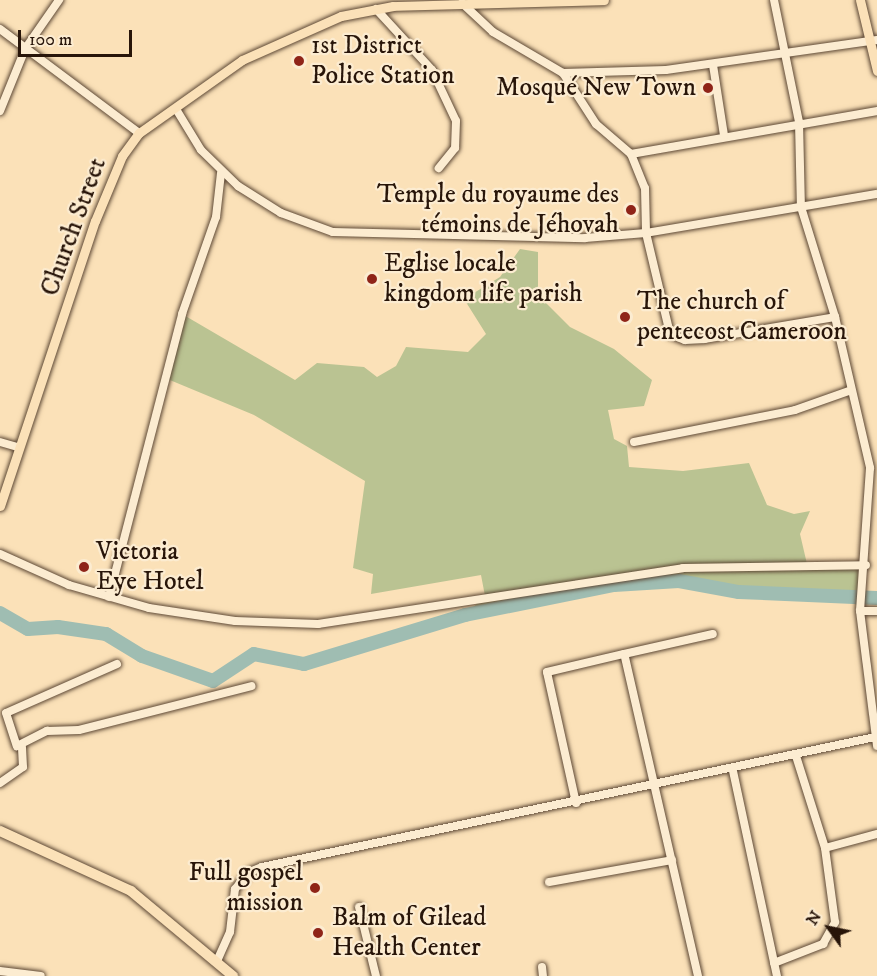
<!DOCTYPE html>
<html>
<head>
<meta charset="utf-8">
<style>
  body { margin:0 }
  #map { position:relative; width:877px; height:976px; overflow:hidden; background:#fbe1b8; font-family:"IM FELL DW Pica",serif }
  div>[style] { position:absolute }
  .green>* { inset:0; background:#bac392 }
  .river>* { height:14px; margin:-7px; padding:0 7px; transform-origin:7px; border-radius:7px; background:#9fbdb2 }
  .roads { filter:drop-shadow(0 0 2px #5d4835) drop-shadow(0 0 2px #5d4835) }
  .minor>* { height:8px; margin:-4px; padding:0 4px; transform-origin:4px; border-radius:4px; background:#fcecd1 }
  .major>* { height:9px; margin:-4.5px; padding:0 4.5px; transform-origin:4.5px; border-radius:4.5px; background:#fbe1b8 }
  .highway>* { height:10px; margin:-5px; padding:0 5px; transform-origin:5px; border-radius:5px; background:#fbe1b8 }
  .dots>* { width:16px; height:16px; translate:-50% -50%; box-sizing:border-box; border:3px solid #fcecd1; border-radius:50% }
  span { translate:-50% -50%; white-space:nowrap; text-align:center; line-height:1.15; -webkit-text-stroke:4.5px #fcecd1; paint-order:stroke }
  .poi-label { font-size:26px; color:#281509 }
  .left { translate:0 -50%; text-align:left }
  .right { translate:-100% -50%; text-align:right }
  .street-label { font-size:26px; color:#281509 }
  .north { position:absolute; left:799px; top:898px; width:60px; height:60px; -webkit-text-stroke:4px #fcecd1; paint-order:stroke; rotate:303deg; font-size:16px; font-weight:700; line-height:24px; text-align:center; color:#281509 }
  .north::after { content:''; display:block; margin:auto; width:21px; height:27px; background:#281509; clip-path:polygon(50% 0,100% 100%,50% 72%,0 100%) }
  .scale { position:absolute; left:18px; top:30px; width:114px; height:27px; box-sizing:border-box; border:3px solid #281509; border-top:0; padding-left:8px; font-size:18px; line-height:21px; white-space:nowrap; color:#281509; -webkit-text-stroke:4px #fcecd1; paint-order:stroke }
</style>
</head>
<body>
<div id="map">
  <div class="green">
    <i style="clip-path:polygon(520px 249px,538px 252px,538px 295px,570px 327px,614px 349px,652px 380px,644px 406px,608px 410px,614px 439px,627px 446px,629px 467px,683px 471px,749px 463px,767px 505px,794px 514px,810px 511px,800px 534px,807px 564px,866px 565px,860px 606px,824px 592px,739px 592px,679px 581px,614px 585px,465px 615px,485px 596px,481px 575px,371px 594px,373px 574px,353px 568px,365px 481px,254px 415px,165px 378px,182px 314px,295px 380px,317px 363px,364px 367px,377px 377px,396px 366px,406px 347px,468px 352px,486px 334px,464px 299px,500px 277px)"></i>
  </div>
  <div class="river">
    <i style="left:0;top:613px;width:32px;rotate:30deg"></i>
    <i style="left:28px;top:629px;width:30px;rotate:-4deg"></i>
    <i style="left:58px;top:627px;width:49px;rotate:8.3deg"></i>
    <i style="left:106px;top:634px;width:42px;rotate:31.4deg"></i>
    <i style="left:142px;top:656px;width:75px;rotate:19.4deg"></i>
    <i style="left:213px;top:681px;width:49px;rotate:-33.4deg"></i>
    <i style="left:254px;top:654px;width:51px;rotate:11.3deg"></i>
    <i style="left:304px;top:664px;width:168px;rotate:-16.9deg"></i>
    <i style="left:465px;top:615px;width:152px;rotate:-11.4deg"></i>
    <i style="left:614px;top:585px;width:65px;rotate:-3.5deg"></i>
    <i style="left:679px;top:581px;width:61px;rotate:10.4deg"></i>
    <i style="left:739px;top:592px;width:138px;rotate:2.5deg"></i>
  </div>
  <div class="roads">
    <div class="minor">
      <i style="left:774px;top:0;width:125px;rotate:78.4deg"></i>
      <i style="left:799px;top:122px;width:85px;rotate:88.7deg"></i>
      <i style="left:801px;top:207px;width:115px;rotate:72.8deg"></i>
      <i style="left:835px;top:317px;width:155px;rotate:76.9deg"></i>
      <i style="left:870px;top:468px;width:143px;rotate:94deg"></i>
      <i style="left:860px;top:611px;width:136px;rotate:82.8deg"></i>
      <i style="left:462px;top:3px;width:42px;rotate:43.1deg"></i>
      <i style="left:493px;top:32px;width:81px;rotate:30.4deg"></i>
      <i style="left:563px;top:73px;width:61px;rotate:57.1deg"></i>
      <i style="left:596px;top:124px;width:46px;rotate:40.6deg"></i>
      <i style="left:631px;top:154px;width:250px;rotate:-9.9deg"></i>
      <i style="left:376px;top:9px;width:83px;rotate:47.4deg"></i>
      <i style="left:432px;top:70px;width:56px;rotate:64.8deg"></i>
      <i style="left:456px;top:121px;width:27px;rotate:92deg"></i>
      <i style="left:455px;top:148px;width:26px;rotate:129deg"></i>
      <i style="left:0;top:29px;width:174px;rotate:36.8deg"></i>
      <i style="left:713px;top:65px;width:71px;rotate:81.1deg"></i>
      <i style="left:563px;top:73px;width:103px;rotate:-1.7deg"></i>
      <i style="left:666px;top:70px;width:213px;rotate:-8.1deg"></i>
      <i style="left:176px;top:109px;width:48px;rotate:58.6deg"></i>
      <i style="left:201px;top:150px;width:52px;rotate:44.2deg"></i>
      <i style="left:238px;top:186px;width:51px;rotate:32.1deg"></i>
      <i style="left:281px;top:213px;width:55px;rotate:20.1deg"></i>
      <i style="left:333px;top:232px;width:252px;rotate:1.4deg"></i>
      <i style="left:585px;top:238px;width:61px;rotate:-4.7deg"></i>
      <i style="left:646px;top:233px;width:234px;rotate:-9.6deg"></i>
      <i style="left:0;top:111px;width:67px;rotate:-68deg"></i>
      <i style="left:25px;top:49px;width:60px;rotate:-55.2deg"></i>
      <i style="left:631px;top:154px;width:37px;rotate:68deg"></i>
      <i style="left:645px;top:188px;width:45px;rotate:88.7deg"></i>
      <i style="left:646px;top:233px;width:104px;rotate:76.6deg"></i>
      <i style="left:670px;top:334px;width:16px;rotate:22deg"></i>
      <i style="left:685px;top:340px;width:20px;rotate:-3deg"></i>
      <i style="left:705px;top:339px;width:132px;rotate:-9.6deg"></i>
      <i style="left:0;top:442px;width:19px;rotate:16deg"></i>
      <i style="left:634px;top:442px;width:164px;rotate:-11.2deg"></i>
      <i style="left:795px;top:410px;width:57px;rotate:-19.4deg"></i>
      <i style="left:0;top:554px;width:76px;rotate:24.2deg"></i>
      <i style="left:69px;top:585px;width:83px;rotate:16deg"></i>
      <i style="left:149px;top:608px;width:87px;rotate:8.6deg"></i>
      <i style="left:235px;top:621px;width:83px;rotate:2.1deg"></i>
      <i style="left:318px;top:624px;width:369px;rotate:-8.7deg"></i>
      <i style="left:683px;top:568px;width:183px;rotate:-0.9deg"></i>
      <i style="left:109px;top:597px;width:292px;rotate:-75.5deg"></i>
      <i style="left:182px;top:314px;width:103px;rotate:-70.7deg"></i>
      <i style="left:216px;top:217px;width:44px;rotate:-83.5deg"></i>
      <i style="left:860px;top:611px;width:17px"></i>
      <i style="left:117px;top:664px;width:121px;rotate:156.2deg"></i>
      <i style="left:6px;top:713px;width:35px;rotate:72deg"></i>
      <i style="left:17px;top:746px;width:34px;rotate:-27deg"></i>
      <i style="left:47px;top:731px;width:32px;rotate:-2deg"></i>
      <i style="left:79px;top:730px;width:178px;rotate:-14.3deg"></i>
      <i style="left:796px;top:756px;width:96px;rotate:72.5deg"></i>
      <i style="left:733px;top:771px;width:210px;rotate:77.9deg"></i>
      <i style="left:0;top:783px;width:28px;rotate:-35deg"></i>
      <i style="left:23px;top:767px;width:20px;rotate:-93deg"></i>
      <i style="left:576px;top:803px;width:134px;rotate:-102.5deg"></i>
      <i style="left:547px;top:672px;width:79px;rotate:-13.2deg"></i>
      <i style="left:549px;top:882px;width:125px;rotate:-10.1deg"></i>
      <i style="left:359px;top:907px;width:71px;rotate:76.2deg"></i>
      <i style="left:217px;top:961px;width:32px;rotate:-66deg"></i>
      <i style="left:230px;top:932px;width:43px;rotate:-83.4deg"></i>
      <i style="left:235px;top:889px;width:23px;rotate:-49deg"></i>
      <i style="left:250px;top:872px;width:13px;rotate:-23deg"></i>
      <i style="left:262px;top:867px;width:627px;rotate:-11.97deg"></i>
      <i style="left:774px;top:963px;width:53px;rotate:-21.2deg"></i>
      <i style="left:823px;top:944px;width:25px;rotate:-61deg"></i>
      <i style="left:835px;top:922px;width:75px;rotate:-97.7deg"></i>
      <i style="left:825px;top:848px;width:54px;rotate:-15.1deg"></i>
      <i style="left:542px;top:967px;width:9px;rotate:84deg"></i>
      <i style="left:0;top:971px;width:41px;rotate:7deg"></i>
      <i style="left:698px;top:976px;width:330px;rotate:-102.9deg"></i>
      <i style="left:624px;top:654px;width:91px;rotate:-12.7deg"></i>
    </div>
    <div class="major">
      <i style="left:860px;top:0;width:73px;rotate:76.5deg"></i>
      <i style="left:0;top:506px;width:300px;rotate:-71.6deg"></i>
      <i style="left:95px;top:221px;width:70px;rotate:-67.4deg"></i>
      <i style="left:122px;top:156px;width:29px;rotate:-54deg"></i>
      <i style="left:139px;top:133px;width:126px;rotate:-35.3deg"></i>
      <i style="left:242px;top:60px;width:108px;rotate:-24deg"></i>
      <i style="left:341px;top:16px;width:53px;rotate:-10.9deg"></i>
      <i style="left:393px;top:6px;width:211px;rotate:-1.6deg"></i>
    </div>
    <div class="highway">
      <i style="left:0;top:831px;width:144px;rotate:24.6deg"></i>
      <i style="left:131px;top:891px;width:133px;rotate:39.8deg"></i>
    </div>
  </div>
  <div class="dots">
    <i style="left:299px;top:61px;background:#8f2418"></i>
    <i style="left:708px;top:88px;background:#8f2418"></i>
    <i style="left:631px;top:210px;background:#8f2418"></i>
    <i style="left:372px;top:279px;background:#8f2418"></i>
    <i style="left:625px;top:317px;background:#8f2418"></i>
    <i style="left:84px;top:567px;background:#8f2418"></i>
    <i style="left:315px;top:888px;background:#8f2418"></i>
    <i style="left:318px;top:933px;background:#8f2418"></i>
  </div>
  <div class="poi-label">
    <span class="left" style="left:311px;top:61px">1st District<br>Police Station</span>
    <span class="right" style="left:696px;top:88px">Mosqué New Town</span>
    <span class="right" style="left:619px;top:210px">Temple du royaume des<br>témoins de Jéhovah</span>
    <span class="left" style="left:384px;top:279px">Eglise locale<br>kingdom life parish</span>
    <span class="left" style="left:637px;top:317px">The church of<br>pentecost Cameroon</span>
    <span class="left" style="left:96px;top:567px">Victoria<br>Eye Hotel</span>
    <span class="right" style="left:303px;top:888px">Full gospel<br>mission</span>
    <span class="left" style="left:332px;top:933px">Balm of Gilead<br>Health Center</span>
  </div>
  <div class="street-label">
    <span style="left:74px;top:227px;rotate:-70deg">Church Street</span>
  </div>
  <div class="north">N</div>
  <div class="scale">100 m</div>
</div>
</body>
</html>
